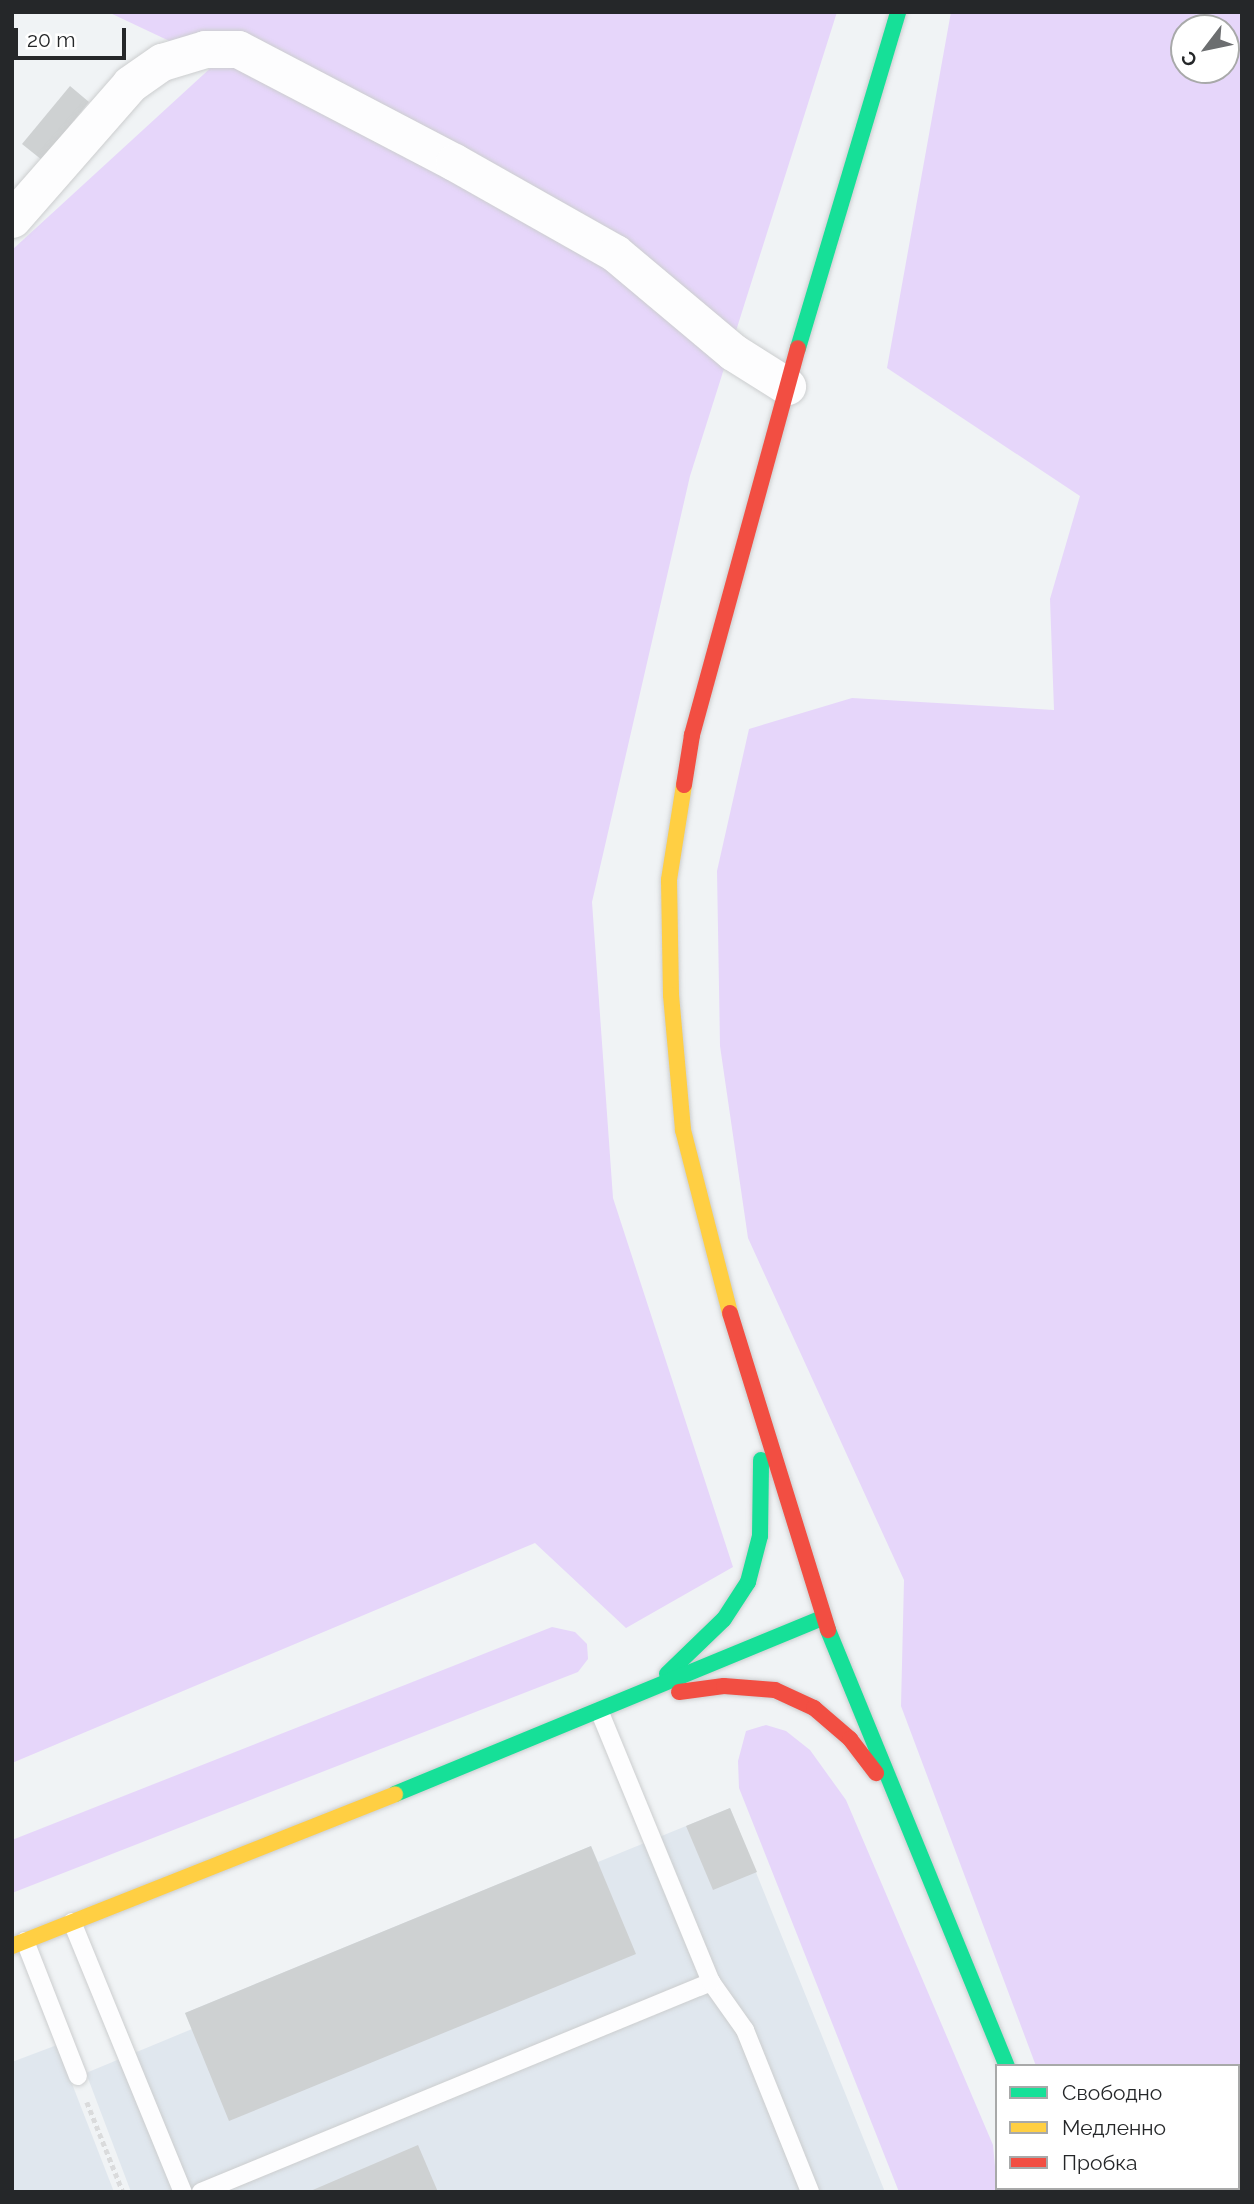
<!DOCTYPE html>
<html>
<head>
<meta charset="utf-8">
<style>
  body { margin:0 }
  #map { position:relative; width:1254px; height:2204px; overflow:hidden; background:#f0f3f5; font-family:Raleway,sans-serif }
  div>[style] { position:absolute }
  .built>* { inset:0; background:#e0e7ee }
  .green>* { inset:0; background:#e6d6fa }
  .building>* { inset:0; background:#ced1d2 }
  .path>* { height:4.5px; margin-top:-2.25px; transform-origin:0; background:repeating-linear-gradient(90deg,#dadbdc 0 5px,transparent 0 8.5px) }
  .roads { filter:drop-shadow(0 0 2px #cccecf) drop-shadow(0 0 2px #cccecf) }
  .lane>* { height:18px; margin:-9px; padding:0 9px; transform-origin:9px; border-radius:9px; background:#fdfdfe }
  .street>* { height:37px; margin:-18.5px; padding:0 18.5px; transform-origin:18.5px; border-radius:18.5px; background:#fdfdfe }
  .fast>* { height:16px; margin:-8px; padding:0 8px; transform-origin:8px; border-radius:8px; background:#16e098 }
  .slow>* { height:16px; margin:-8px; padding:0 8px; transform-origin:8px; border-radius:8px; background:#ffcf43 }
  .jam>* { height:16px; margin:-8px; padding:0 8px; transform-origin:8px; border-radius:8px; background:#f24e42 }
  span { translate:-50% -50%; white-space:nowrap; text-align:center; line-height:1.15; -webkit-text-stroke:6px #fff; paint-order:stroke }
  .frame { position:absolute; inset:0; border:14px solid #252729; pointer-events:none }
  .legend { position:absolute; left:995px; top:2064px; width:245px; height:126px; box-sizing:border-box; background:#fff; border:2px solid #a8a9a9; margin:0; padding:9px 12px; list-style:none; font-size:21px; color:#252729 }
  .legend li { display:flex; align-items:center; gap:14px; height:35px }
  .legend b { width:35px; border:2px solid #a8a9a9 }
  .north { position:absolute; left:1170px; top:14px; width:70px; height:70px; box-sizing:border-box; background:#fff; border:2px solid #a8a9a9; border-radius:50%; rotate:238deg; font-size:19px; font-weight:700; line-height:28px; text-align:center; color:#252729 }
  .north::after { content:''; display:block; margin:auto; width:24px; height:32px; background:#6c6e70; clip-path:polygon(50% 0,100% 100%,50% 72%,0 100%) }
  .scale { position:absolute; left:14px; top:28px; width:112px; height:32px; box-sizing:border-box; border:4px solid #252729; border-top:0; padding-left:9px; font-size:21px; line-height:24px; white-space:nowrap; color:#252729; -webkit-text-stroke:5px #fff; paint-order:stroke }
</style>
</head>
<body>
<div id="map">
  <div class="built">
    <i style="clip-path:polygon(730px 1808px,885px 2192px,131px 2192px,86px 2073px,192px 2029px,185px 2013px,591px 1846px,598px 1862px)"></i>
    <i style="clip-path:polygon(57px 2045px,114px 2192px,12px 2192px,12px 2062px)"></i>
  </div>
  <div class="green">
    <i style="clip-path:polygon(108px 12px,837px 12px,690px 476px,592px 902px,613px 1198px,733px 1567px,626px 1628px,535px 1543px,12px 1763px,12px 250px,216px 63px)"></i>
    <i style="clip-path:polygon(evenodd,951px 12px,1242px 12px,1242px 2192px,1089px 2192px,1087px 2188px,1238px 2188px,1238px 2066px,1036px 2066px,901px 1706px,904px 1580px,748px 1238px,720px 1046px,717px 871px,749px 729px,852px 698px,1054px 710px,1050px 599px,1080px 496px,887px 368px,951px 12px,1184px 28px,1226px 28px,1226px 70px,1184px 70px,1184px 28px)"></i>
    <i style="clip-path:polygon(552px 1627px,575px 1632px,587px 1644px,588px 1659px,578px 1672px,12px 1893px,12px 1840px)"></i>
    <i style="clip-path:polygon(766px 1725px,786px 1731px,810px 1750px,846px 1800px,993px 2145px,997px 2188px,1009px 2192px,899px 2192px,739px 1788px,738px 1761px,746px 1731px)"></i>
  </div>
  <div class="building">
    <i style="clip-path:polygon(70px 86px,89px 102px,42px 160px,22px 144px)"></i>
    <i style="clip-path:polygon(730px 1808px,757px 1872px,713px 1890px,686px 1826px)"></i>
    <i style="clip-path:polygon(591px 1846px,636px 1954px,229px 2121px,185px 2013px)"></i>
    <i style="clip-path:polygon(418px 2145px,438px 2192px,308px 2192px)"></i>
  </div>
  <div class="path">
    <i style="left:87px;top:2102px;width:97px;rotate:68.2deg"></i>
  </div>
  <div class="roads">
    <div class="lane">
      <i style="left:72px;top:1922px;width:292px;rotate:67.7deg"></i>
      <i style="left:25px;top:1941px;width:145px;rotate:68.6deg"></i>
      <i style="left:711px;top:1982px;width:59px;rotate:54.7deg"></i>
      <i style="left:745px;top:2030px;width:175px;rotate:68.1deg"></i>
      <i style="left:201px;top:2192px;width:552px;rotate:-22.38deg"></i>
      <i style="left:711px;top:1982px;width:291px;rotate:-112.4deg"></i>
    </div>
    <div class="street">
      <i style="left:12px;top:219px;width:179px;rotate:-48.8deg"></i>
      <i style="left:130px;top:84px;width:39px;rotate:-35deg"></i>
      <i style="left:162px;top:62px;width:45px;rotate:-16.8deg"></i>
      <i style="left:205px;top:49px;width:33px"></i>
      <i style="left:238px;top:49px;width:244px;rotate:27.6deg"></i>
      <i style="left:454px;top:162px;width:185px;rotate:29.5deg"></i>
      <i style="left:615px;top:253px;width:154px;rotate:40deg"></i>
      <i style="left:733px;top:352px;width:64px;rotate:32.2deg"></i>
    </div>
    <div class="fast">
      <i style="left:798px;top:348px;width:351px;rotate:-73.4deg"></i>
      <i style="left:828px;top:1630px;width:471px;rotate:67.7deg"></i>
      <i style="left:667px;top:1674px;width:79px;rotate:-44deg"></i>
      <i style="left:724px;top:1619px;width:44px;rotate:-57deg"></i>
      <i style="left:748px;top:1582px;width:48px;rotate:-75.4deg"></i>
      <i style="left:760px;top:1536px;width:76px;rotate:-89.2deg"></i>
      <i style="left:395px;top:1794px;width:463px;rotate:-22.4deg"></i>
    </div>
    <div class="slow">
      <i style="left:684px;top:785px;width:96px;rotate:99deg"></i>
      <i style="left:669px;top:880px;width:115px;rotate:89deg"></i>
      <i style="left:671px;top:995px;width:136px;rotate:84.9deg"></i>
      <i style="left:683px;top:1130px;width:189px;rotate:75.6deg"></i>
      <i style="left:12px;top:1946px;width:412px;rotate:-21.6deg"></i>
      <i style="left:1057px;top:2188px;width:4px;rotate:76deg"></i>
    </div>
    <div class="jam">
      <i style="left:684px;top:785px;width:51px;rotate:-80.9deg"></i>
      <i style="left:692px;top:735px;width:401px;rotate:-74.7deg"></i>
      <i style="left:730px;top:1313px;width:332px;rotate:72.8deg"></i>
      <i style="left:679px;top:1692px;width:45px;rotate:-7.6deg"></i>
      <i style="left:724px;top:1686px;width:51px;rotate:4.5deg"></i>
      <i style="left:775px;top:1690px;width:43px;rotate:24.8deg"></i>
      <i style="left:814px;top:1708px;width:48px;rotate:40.7deg"></i>
      <i style="left:850px;top:1739px;width:43px;rotate:52.6deg"></i>
    </div>
  </div>
  <div class="frame"></div>
  <ul class="legend">
  <li><b style="height:9px;background:#16e098"></b>Свободно</li>
  <li><b style="height:9px;background:#ffcf43"></b>Медленно</li>
  <li><b style="height:9px;background:#f24e42"></b>Пробка</li>
  </ul>
  <div class="north">С</div>
  <div class="scale">20 m</div>
</div>
</body>
</html>
